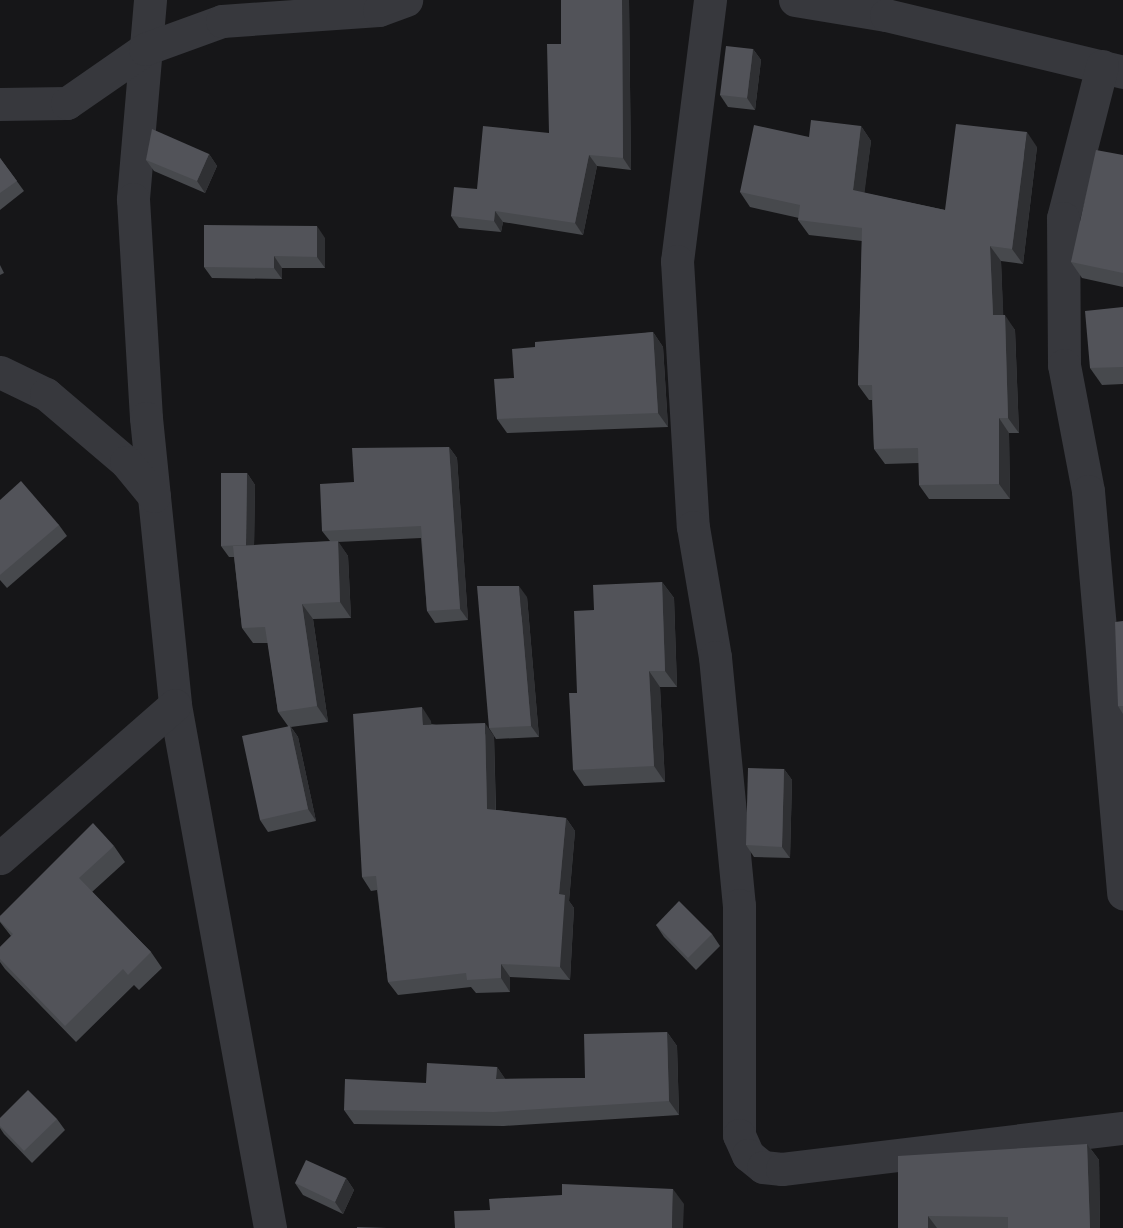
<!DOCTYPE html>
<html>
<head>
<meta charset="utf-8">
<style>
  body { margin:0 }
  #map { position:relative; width:1123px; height:1228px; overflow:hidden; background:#161618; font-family:"PT Sans",sans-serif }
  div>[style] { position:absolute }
  .minor>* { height:33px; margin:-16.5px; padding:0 16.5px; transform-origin:16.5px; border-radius:16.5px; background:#37383d }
  .wall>* { inset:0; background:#47494d }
  .shaded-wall>* { inset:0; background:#2f3033 }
  .building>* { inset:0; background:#525359 }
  span { translate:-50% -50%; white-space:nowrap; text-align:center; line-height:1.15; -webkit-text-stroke:5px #111113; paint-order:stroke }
</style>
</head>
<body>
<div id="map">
  <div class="minor">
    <i style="left:150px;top:0;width:200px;rotate:94.9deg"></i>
    <i style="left:133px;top:199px;width:219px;rotate:86.6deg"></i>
    <i style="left:146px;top:418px;width:288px;rotate:84.2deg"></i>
    <i style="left:175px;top:705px;width:532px;rotate:79.7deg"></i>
    <i style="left:710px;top:0;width:263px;rotate:97.2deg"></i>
    <i style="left:677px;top:261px;width:266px;rotate:86.6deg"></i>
    <i style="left:693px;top:527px;width:132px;rotate:80.4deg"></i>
    <i style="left:715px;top:657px;width:249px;rotate:84.5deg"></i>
    <i style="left:739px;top:905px;width:230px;rotate:90deg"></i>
    <i style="left:739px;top:1135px;width:22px;rotate:66deg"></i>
    <i style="left:748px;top:1155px;width:19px;rotate:39deg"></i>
    <i style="left:763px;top:1167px;width:19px;rotate:6deg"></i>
    <i style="left:782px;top:1169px;width:343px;rotate:-6.9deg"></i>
    <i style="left:795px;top:0;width:92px;rotate:9.4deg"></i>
    <i style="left:886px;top:15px;width:244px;rotate:13.5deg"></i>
    <i style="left:1102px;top:66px;width:157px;rotate:104.4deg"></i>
    <i style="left:1063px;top:218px;width:147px;rotate:89.6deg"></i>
    <i style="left:1064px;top:365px;width:128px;rotate:79.2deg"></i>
    <i style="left:1088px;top:491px;width:404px;rotate:85deg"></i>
    <i style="left:0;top:104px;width:67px;rotate:-0.9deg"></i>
    <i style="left:67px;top:103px;width:95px;rotate:-34.7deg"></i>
    <i style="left:145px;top:49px;width:82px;rotate:-20deg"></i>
    <i style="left:222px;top:21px;width:157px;rotate:-4deg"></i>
    <i style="left:379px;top:10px;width:29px;rotate:-20deg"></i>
    <i style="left:0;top:372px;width:51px;rotate:25.6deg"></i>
    <i style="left:46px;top:394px;width:105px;rotate:40.4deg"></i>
    <i style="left:126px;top:462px;width:44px;rotate:50.5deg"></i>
    <i style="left:0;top:858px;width:232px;rotate:-41.2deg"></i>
  </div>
  <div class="wall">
    <i style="clip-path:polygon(561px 0,629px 0,631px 170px,597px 166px,583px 235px,503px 222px,501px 232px,459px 228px,451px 216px,549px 133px,561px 44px)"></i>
    <i style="clip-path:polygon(753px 49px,761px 60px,755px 110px,728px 107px,720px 95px)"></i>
    <i style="clip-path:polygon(861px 126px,871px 141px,864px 193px,945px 210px,1037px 147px,1023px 264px,1001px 261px,1003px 315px,1015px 330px,1019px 433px,1009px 433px,1010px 499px,929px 499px,919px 485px,919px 463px,885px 464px,874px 449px,872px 400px,869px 400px,858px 385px,862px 241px,809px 235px,798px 220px,799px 218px,750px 207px,740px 192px,809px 137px)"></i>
    <i style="clip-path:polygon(209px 154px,217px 166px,205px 193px,154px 171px,146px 160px)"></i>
    <i style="clip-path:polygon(1123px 155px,1123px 287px,1082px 278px,1071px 262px)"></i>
    <i style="clip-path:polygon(0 158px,24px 191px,0 210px)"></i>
    <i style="clip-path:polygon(325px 238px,325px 268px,282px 268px,282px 279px,212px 278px,204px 267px)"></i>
    <i style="clip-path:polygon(0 265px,4px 273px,0 275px)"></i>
    <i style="clip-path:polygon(1123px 307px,1123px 384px,1102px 385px,1090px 368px)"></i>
    <i style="clip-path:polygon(653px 332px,663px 347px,668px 427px,507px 433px,497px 419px,514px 378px,535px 347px)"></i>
    <i style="clip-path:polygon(449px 447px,457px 458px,468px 620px,435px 623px,427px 611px,421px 538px,338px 542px,348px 556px,351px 618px,313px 619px,328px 722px,291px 727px,298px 737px,316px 821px,268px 832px,260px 820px,288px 726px,278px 712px,268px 643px,253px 643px,242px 628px,234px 557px,229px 557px,221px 546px,247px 473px,255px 485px,254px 545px,330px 541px,322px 531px,354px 482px)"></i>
    <i style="clip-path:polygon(0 500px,59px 525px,67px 536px,7px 588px,0 580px)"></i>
    <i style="clip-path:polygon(662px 582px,674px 598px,677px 687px,660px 687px,665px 782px,584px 786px,573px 770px,594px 610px)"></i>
    <i style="clip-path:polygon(527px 597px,539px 737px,496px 739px,489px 728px)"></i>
    <i style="clip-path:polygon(1123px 621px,1123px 714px,1118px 706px)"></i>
    <i style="clip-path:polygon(431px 721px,431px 724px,494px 736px,496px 810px,566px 818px,575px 831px,569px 901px,574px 908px,570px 980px,510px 977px,510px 992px,476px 993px,471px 987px,398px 995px,388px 982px,377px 890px,371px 891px,362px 877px)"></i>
    <i style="clip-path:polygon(784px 769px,792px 780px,790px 858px,754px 857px,746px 845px)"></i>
    <i style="clip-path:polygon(114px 846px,125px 862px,92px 892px,151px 952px,162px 968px,139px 990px,134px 985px,76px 1042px,5px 969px,0 962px,0 947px,11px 936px,0 922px,0 916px)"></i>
    <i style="clip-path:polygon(656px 925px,712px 934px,720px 946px,696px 970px,664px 937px)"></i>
    <i style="clip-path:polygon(667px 1032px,677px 1046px,679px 1115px,504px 1126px,354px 1124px,344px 1110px,426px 1083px,497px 1067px,505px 1079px,585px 1078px)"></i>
    <i style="clip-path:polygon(0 1118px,57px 1119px,65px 1130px,32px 1163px,4px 1134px,0 1128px)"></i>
    <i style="clip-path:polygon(1087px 1144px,1099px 1160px,1100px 1228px,898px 1228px)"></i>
    <i style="clip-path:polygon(346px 1178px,354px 1190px,343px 1214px,303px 1195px,295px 1183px)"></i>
  </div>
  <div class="shaded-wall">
    <i style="clip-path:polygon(622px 0,629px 0,631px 170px,623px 158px)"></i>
    <i style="clip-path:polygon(753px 49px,761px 60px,755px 110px,747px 98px)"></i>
    <i style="clip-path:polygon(861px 126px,871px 141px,863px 205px,853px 190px)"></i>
    <i style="clip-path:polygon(1027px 132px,1037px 147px,1023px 264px,1012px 249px)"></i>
    <i style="clip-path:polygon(209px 154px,217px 166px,205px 193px,197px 181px)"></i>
    <i style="clip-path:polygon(589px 155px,597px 166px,583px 235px,575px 223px)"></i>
    <i style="clip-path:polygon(495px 211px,503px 222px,501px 232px,494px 221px)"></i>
    <i style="clip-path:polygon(317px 226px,325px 238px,325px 268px,317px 257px)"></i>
    <i style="clip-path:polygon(990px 246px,1001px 261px,1004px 330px,993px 315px)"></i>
    <i style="clip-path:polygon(274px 256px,282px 268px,282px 279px,274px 268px)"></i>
    <i style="clip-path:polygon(1005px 315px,1015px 330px,1019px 433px,1008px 418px)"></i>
    <i style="clip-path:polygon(653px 332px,663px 347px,668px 427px,658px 413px)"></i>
    <i style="clip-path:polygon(999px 418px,1009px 433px,1010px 499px,999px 484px)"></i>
    <i style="clip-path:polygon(449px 447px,457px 458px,468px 620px,460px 609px)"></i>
    <i style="clip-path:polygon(247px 473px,255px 485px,254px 557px,246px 546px)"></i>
    <i style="clip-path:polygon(338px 541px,348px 556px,351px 618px,340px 602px)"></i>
    <i style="clip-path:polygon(662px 582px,674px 598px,677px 687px,665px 671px)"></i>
    <i style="clip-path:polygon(519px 586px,527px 597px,539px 737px,531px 726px)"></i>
    <i style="clip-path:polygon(302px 604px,313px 619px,328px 722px,317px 706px)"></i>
    <i style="clip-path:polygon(649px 671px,660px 687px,665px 782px,654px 766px)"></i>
    <i style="clip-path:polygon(422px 707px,431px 721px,433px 738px,423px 725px)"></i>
    <i style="clip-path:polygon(485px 723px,494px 736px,496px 823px,487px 809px)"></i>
    <i style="clip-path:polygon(290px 726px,298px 737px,316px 821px,308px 809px)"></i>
    <i style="clip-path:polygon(784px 769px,792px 780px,790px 858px,782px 847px)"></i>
    <i style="clip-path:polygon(566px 818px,575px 831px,569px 901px,574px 908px,570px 980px,560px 967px,559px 894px)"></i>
    <i style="clip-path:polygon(501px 964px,510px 977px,510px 992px,501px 978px)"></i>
    <i style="clip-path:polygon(667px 1032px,677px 1046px,679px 1115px,669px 1101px)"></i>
    <i style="clip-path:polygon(497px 1067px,506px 1080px,496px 1079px)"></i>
    <i style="clip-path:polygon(1087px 1144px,1099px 1160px,1100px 1228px,1090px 1228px)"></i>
    <i style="clip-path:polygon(346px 1178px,354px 1190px,343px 1214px,335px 1202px)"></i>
    <i style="clip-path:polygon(673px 1189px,684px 1204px,683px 1228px,672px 1228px)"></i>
    <i style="clip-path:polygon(928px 1216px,937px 1228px,928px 1228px)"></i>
  </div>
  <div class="building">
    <i style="clip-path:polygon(561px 0,622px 0,623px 158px,589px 155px,575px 223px,495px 211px,494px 221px,451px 216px,454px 187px,477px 189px,483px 126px,549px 133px,547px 44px,561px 44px)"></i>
    <i style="clip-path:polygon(726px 46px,753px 49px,747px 98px,720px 95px)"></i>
    <i style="clip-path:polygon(811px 120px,861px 126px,853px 190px,945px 210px,956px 124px,1027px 132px,1012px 249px,990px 246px,993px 315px,1005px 315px,1008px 418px,999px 418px,999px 484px,919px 485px,918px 448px,874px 449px,872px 385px,858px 385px,862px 228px,798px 220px,800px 205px,740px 192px,754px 125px,809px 137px)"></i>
    <i style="clip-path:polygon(152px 129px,209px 154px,197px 181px,146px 160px)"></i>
    <i style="clip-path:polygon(1096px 150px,1123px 155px,1123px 273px,1071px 262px)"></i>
    <i style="clip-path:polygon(0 158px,17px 181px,0 193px)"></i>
    <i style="clip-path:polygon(204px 225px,317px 226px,317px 257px,274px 256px,274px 268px,204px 267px)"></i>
    <i style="clip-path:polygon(1123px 307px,1123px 367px,1090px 368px,1085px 311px)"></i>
    <i style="clip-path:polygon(653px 332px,658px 413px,497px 419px,494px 379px,514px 378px,512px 349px,535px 347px,535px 342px)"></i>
    <i style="clip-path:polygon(449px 447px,460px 609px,427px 611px,421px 526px,322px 531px,320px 484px,354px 482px,352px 448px)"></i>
    <i style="clip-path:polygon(221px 473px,247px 473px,246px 545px,221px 546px)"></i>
    <i style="clip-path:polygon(21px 481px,59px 525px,0 575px,0 500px)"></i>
    <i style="clip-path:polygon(338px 541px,340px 602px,302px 604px,317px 706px,278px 712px,265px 627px,242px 628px,233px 546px)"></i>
    <i style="clip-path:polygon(662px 582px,665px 671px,649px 671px,654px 766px,573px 770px,569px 693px,577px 693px,574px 611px,594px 610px,593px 585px)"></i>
    <i style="clip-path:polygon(477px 586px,519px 586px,531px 726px,489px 728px)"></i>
    <i style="clip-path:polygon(1123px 621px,1123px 706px,1118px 706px,1115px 622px)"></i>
    <i style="clip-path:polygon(422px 707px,423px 725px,485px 723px,487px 809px,566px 818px,559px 894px,565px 895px,560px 967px,501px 964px,501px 978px,467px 980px,466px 973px,388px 982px,376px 876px,362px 877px,353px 714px)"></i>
    <i style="clip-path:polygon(290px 726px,308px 809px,260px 820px,242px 736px)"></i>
    <i style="clip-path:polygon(748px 768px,784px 769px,782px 847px,746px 845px)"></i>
    <i style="clip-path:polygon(93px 823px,114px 846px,79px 878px,151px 952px,128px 975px,123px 969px,65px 1026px,0 959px,0 947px,13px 934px,0 921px,0 916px)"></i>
    <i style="clip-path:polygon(679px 901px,712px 934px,688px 958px,656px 925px)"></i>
    <i style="clip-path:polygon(667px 1032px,669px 1101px,494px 1112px,344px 1110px,345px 1079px,426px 1083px,427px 1063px,497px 1067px,496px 1079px,585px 1078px,584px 1034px)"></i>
    <i style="clip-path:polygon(28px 1090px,57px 1119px,24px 1151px,0 1126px,0 1118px)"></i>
    <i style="clip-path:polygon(1087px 1144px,1090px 1228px,1008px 1228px,1008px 1217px,928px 1216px,928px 1228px,898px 1228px,898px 1156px)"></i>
    <i style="clip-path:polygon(306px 1160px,346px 1178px,335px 1202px,295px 1183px)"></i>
    <i style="clip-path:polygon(562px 1184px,673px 1189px,672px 1228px,455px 1228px,454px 1211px,490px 1210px,489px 1199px,562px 1195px)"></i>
    <i style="clip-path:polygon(357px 1227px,387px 1228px,357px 1228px)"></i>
  </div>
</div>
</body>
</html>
